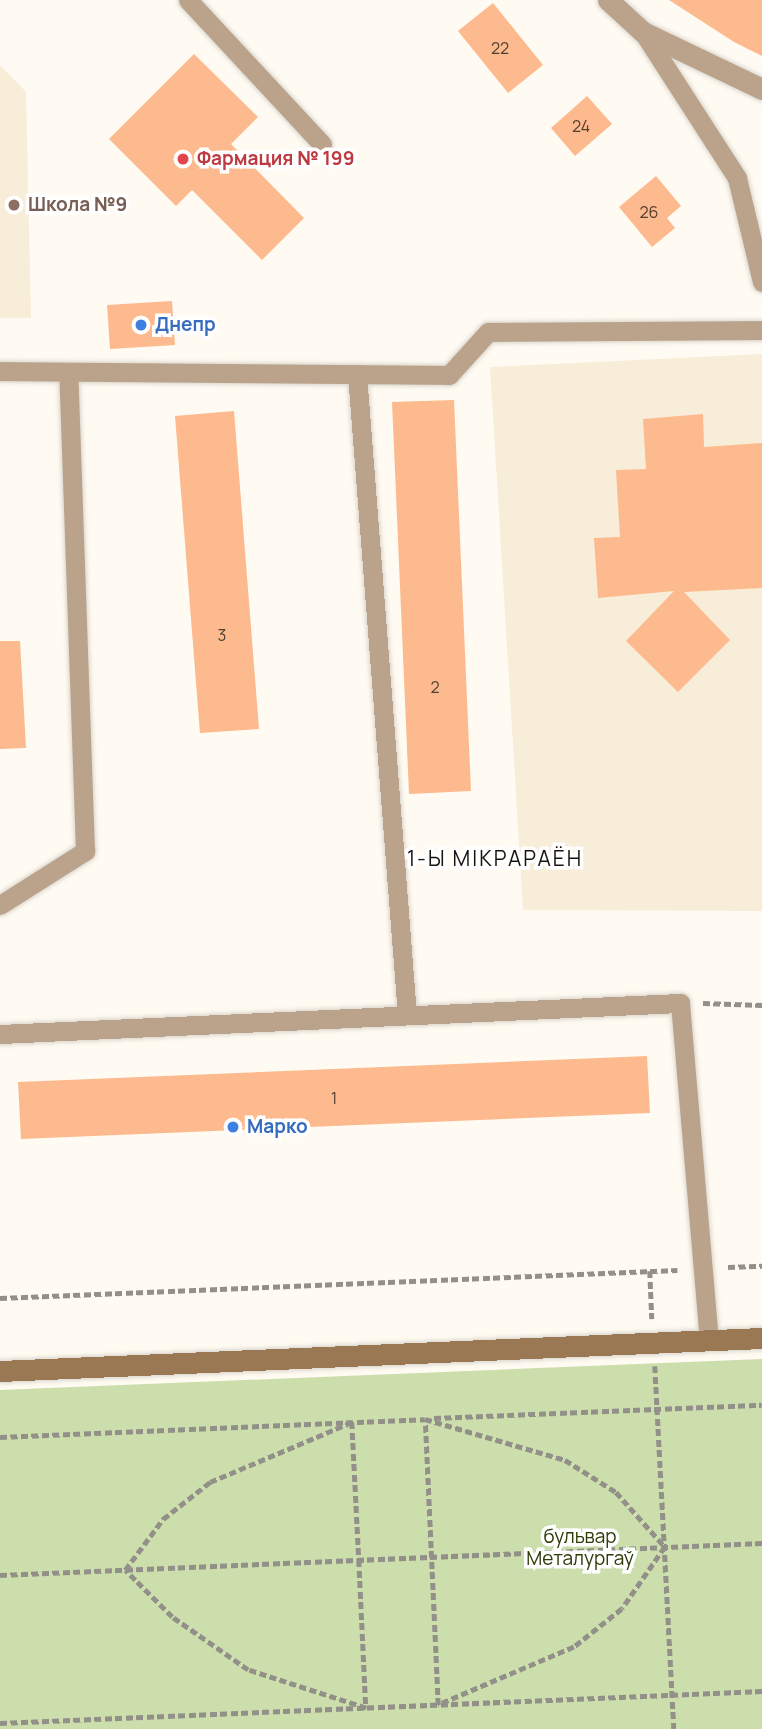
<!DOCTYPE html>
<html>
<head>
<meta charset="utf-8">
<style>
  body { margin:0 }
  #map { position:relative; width:762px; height:1729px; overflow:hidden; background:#fffbf2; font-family:Manrope,sans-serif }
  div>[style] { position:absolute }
  .built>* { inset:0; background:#f7edd8 }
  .green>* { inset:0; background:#cbdeac }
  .building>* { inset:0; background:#fdba8e }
  .path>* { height:4.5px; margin-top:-2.25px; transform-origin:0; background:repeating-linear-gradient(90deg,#939089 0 7px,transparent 0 10.5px) }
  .roads { filter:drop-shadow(0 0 2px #dad6ce) drop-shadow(0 0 2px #dad6ce) }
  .lane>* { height:19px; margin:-9.5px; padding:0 9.5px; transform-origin:9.5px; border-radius:9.5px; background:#bba38b }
  .street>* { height:21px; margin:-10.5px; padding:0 10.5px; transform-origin:10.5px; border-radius:10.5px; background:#bba38b }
  .secondary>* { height:21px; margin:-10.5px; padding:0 10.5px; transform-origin:10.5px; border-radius:10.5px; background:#9a7854 }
  .dots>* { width:19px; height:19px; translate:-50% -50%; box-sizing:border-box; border:4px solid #fff; border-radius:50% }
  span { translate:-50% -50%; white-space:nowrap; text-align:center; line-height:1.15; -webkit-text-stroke:7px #fff; paint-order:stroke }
  .number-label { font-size:16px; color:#503e2f }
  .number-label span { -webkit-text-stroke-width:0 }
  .health-label { font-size:19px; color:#be3a42; font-weight:700 }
  .left { translate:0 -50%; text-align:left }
  .education-label { font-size:19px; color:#785e54; font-weight:700 }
  .shop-label { font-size:19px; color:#366cbe; font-weight:700 }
  .park-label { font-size:19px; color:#2d3b06 }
  .neighbourhood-label { font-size:21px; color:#16140f; letter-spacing:2px }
</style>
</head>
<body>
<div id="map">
  <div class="built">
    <i style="clip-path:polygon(0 65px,26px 92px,31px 318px,0 318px)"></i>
    <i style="clip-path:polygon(762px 354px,762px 911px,523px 910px,490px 367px)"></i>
  </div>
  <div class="green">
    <i style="clip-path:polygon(762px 1359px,762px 1729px,0 1729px,0 1390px)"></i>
  </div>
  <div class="building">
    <i style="clip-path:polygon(669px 0,762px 0,762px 56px,734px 42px)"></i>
    <i style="clip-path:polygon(493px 3px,543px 65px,508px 93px,458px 31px)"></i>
    <i style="clip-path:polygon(194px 54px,258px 117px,231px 144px,304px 218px,262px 260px,192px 190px,176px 206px,109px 139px)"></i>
    <i style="clip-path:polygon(587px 96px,612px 124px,575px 156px,551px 128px)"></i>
    <i style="clip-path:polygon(656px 176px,681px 206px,667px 218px,675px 228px,652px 247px,619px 207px)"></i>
    <i style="clip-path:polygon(172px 301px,175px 345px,110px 349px,107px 305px)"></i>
    <i style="clip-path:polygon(454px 400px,471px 791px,409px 794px,392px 402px)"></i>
    <i style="clip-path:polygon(234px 411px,259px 729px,200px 733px,175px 416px)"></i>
    <i style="clip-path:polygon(703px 414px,704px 447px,762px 443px,762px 588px,684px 592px,730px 640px,678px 692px,626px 641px,674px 591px,598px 598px,594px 538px,620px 537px,616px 470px,646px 469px,643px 419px)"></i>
    <i style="clip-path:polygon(0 641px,20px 641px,26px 748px,0 749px)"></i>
    <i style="clip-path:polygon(647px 1056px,650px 1113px,21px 1139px,18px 1082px)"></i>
  </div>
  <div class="path">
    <i style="left:703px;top:1003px;width:59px;rotate:1.9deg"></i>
    <i style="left:728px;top:1267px;width:34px;rotate:-2deg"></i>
    <i style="left:650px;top:1271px;width:48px;rotate:87.6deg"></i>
    <i style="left:0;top:1298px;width:678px;rotate:-2.37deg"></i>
    <i style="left:655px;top:1366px;width:363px;rotate:87deg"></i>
    <i style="left:434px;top:1418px;width:328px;rotate:-2.3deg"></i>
    <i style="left:425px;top:1419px;width:146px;rotate:16.3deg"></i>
    <i style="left:565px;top:1460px;width:60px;rotate:32.1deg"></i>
    <i style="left:616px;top:1492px;width:74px;rotate:48.3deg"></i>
    <i style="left:665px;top:1547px;width:75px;rotate:124.7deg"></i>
    <i style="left:622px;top:1609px;width:61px;rotate:141.6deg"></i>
    <i style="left:574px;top:1647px;width:148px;rotate:156.9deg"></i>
    <i style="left:438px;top:1705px;width:286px;rotate:-92.6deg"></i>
    <i style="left:352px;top:1422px;width:138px;rotate:87.1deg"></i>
    <i style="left:359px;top:1560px;width:148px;rotate:87.3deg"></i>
    <i style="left:366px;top:1708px;width:124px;rotate:-162.1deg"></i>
    <i style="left:248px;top:1670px;width:93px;rotate:-145.1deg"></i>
    <i style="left:172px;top:1617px;width:66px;rotate:-135deg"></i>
    <i style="left:125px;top:1570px;width:64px;rotate:-53.3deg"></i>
    <i style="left:163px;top:1519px;width:60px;rotate:-38.2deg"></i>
    <i style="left:210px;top:1482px;width:154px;rotate:-22.9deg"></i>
    <i style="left:0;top:1437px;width:425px;rotate:-2.4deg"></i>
    <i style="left:0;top:1575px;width:763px;rotate:-2.4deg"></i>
    <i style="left:0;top:1723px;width:763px;rotate:-2.4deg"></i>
  </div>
  <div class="roads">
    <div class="lane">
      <i style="left:188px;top:0;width:197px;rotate:47.1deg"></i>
      <i style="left:643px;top:32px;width:174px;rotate:57.2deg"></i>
      <i style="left:737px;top:178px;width:107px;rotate:76.5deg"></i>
      <i style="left:0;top:371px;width:449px;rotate:0.5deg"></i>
      <i style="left:449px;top:375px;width:58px;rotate:-47.8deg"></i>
      <i style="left:488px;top:332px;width:274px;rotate:-0.4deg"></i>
      <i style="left:357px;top:374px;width:643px;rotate:85.54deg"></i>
      <i style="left:0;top:905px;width:101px;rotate:-32.4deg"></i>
      <i style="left:85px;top:851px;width:479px;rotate:-92deg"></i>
      <i style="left:0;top:1034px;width:681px;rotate:-2.61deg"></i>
      <i style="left:680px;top:1003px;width:339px;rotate:85.1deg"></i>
    </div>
    <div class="street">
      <i style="left:608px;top:0;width:47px;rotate:42.4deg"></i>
      <i style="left:643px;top:32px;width:132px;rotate:25.6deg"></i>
    </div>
    <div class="secondary">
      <i style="left:0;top:1371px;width:763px;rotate:-2.48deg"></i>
    </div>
  </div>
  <div class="dots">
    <i style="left:183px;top:159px;background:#e0444e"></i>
    <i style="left:14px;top:205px;background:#8d6e63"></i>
    <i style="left:141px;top:325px;background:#3f7fe0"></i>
    <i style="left:233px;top:1127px;background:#3f7fe0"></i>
  </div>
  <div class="number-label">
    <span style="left:500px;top:48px">22</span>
    <span style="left:581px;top:126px">24</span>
    <span style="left:649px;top:212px">26</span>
    <span style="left:222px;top:635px">3</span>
    <span style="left:435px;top:687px">2</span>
    <span style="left:334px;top:1098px">1</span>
  </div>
  <div class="health-label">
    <span class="left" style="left:197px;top:159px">Фармация № 199</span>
  </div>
  <div class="education-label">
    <span class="left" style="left:28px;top:205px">Школа №9</span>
  </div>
  <div class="shop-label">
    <span class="left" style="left:155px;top:325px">Днепр</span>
    <span class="left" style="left:247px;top:1127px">Марко</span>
  </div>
  <div class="park-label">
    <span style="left:580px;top:1548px">бульвар<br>Металургаў</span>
  </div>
  <div class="neighbourhood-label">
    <span style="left:495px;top:858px">1-Ы МІКРАРАЁН</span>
  </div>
</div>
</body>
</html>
